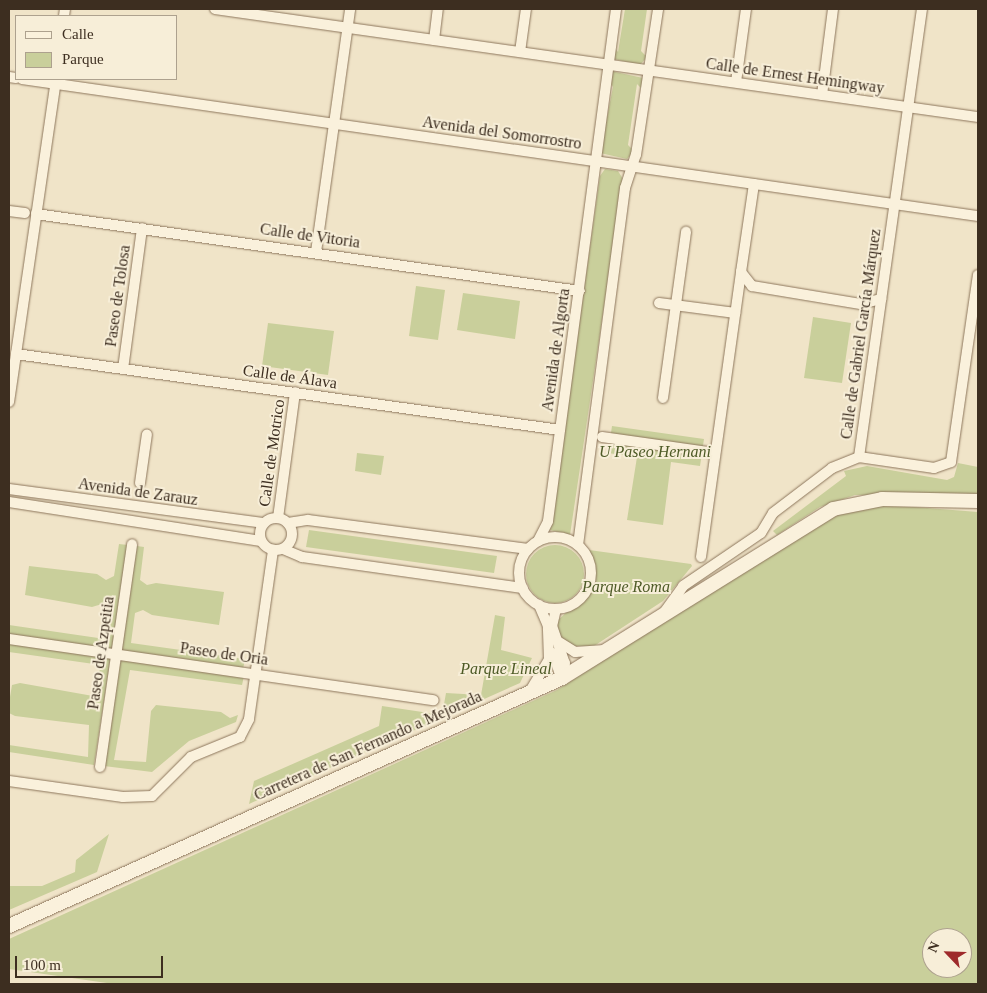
<!DOCTYPE html>
<html>
<head>
<meta charset="utf-8">
<style>
  body { margin:0 }
  #map { position:relative; width:987px; height:993px; overflow:hidden; background:#f0e4c8; font-family:"Times New Roman",serif }
  div>[style] { position:absolute }
  .green>* { inset:0; background:#c9cf9b }
  .round { border-radius:50% }
  .roads { filter:drop-shadow(0 0 1px #8d765c) drop-shadow(0 0 1px #8d765c) }
  .street>* { height:10px; margin:-5px; padding:0 5px; transform-origin:5px; border-radius:5px; background:#faf1dc }
  .street>.ring { margin:-5px; padding:0; box-sizing:content-box; background:none; border:10px solid #faf1dc; border-radius:50% }
  .secondary>* { height:14px; margin:-7px; padding:0 7px; transform-origin:7px; border-radius:7px; background:#faf1dc }
  span { translate:-50% -50%; white-space:nowrap; text-align:center; line-height:1.15; -webkit-text-stroke:4px #f7eed8; paint-order:stroke }
  .street-label { font-size:16px; color:#3d2e20 }
  .park-label { font-size:16px; color:#4d5a26; font-style:italic }
  .frame { position:absolute; inset:0; border:10px solid #3d2e20; pointer-events:none }
  .legend { position:absolute; left:15px; top:15px; width:162px; height:65px; box-sizing:border-box; background:#f7eed8; border:1px solid #ada18e; margin:0; padding:6px 9px; list-style:none; font-size:15px; color:#3d2e20 }
  .legend li { display:flex; align-items:center; gap:10px; height:25px }
  .legend b { width:25px; border:1px solid #ada18e }
  .north { position:absolute; left:922px; top:928px; width:50px; height:50px; box-sizing:border-box; background:#f7eed8; border:1px solid #ada18e; border-radius:50%; rotate:294deg; font-size:14px; font-weight:700; line-height:20px; text-align:center; color:#3d2e20 }
  .north::after { content:''; display:block; margin:auto; width:18px; height:22px; background:#9e2a2b; clip-path:polygon(50% 0,100% 100%,50% 72%,0 100%) }
  .scale { position:absolute; left:15px; top:956px; width:148px; height:22px; box-sizing:border-box; border:2px solid #3d2e20; border-top:0; padding-left:6px; font-size:15px; line-height:18px; white-space:nowrap; color:#3d2e20; -webkit-text-stroke:4px #f7eed8; paint-order:stroke }
</style>
</head>
<body>
<div id="map">
  <div class="green">
    <i style="clip-path:polygon(625px 9px,647px 9px,641px 51px,647px 57px,640px 65px,614px 59px,613px 45px,618px 52px)"></i>
    <i style="clip-path:polygon(611px 71px,643px 78px,643px 90px,637px 84px,628px 145px,634px 151px,627px 159px,600px 153px,613px 87px,608px 79px)"></i>
    <i style="clip-path:polygon(605px 169px,618px 171px,623px 179px,570px 535px,550px 530px,600px 176px)"></i>
    <i style="clip-path:polygon(416px 286px,445px 290px,438px 340px,409px 336px)"></i>
    <i style="clip-path:polygon(463px 293px,520px 301px,515px 339px,457px 330px)"></i>
    <i style="clip-path:polygon(813px 317px,851px 323px,842px 383px,804px 378px)"></i>
    <i style="clip-path:polygon(268px 323px,334px 331px,328px 375px,262px 366px)"></i>
    <i style="clip-path:polygon(612px 426px,704px 439px,700px 466px,671px 462px,663px 525px,627px 520px,637px 457px,608px 453px)"></i>
    <i style="clip-path:polygon(357px 453px,384px 456px,381px 475px,355px 471px)"></i>
    <i style="clip-path:polygon(958px 463px,978px 467px,978px 495px,855px 495px,820px 507px,777px 535px,773px 531px,846px 476px,844px 471px,867px 466px,947px 480px,954px 477px)"></i>
    <i style="clip-path:polygon(evenodd,889px 505px,978px 512px,978px 984px,114px 984px,9px 969px,9px 939px,557px 690px,806px 530px,849px 510px,889px 505px,932px 938px,962px 938px,962px 968px,932px 968px,932px 938px)"></i>
    <i style="clip-path:polygon(309px 530px,497px 556px,494px 573px,306px 547px)"></i>
    <i style="clip-path:polygon(119px 544px,128px 545px,112px 651px,9px 636px,9px 625px,105px 639px,109px 609px,102px 604px,92px 607px,25px 595px,29px 566px,97px 574px,106px 580px,114px 576px)"></i>
    <i class="round" style="left:526px;top:545px;width:58px;height:58px"></i>
    <i style="clip-path:polygon(137px 546px,144px 547px,140px 580px,147px 585px,156px 583px,224px 592px,219px 625px,152px 615px,143px 610px,135px 613px,131px 643px,245px 659px,243px 669px,121px 652px)"></i>
    <i style="clip-path:polygon(589px 550px,691px 564px,692px 566px,663px 601px,594px 646px,569px 646px,558px 634px,557px 621px,592px 589px,595px 570px)"></i>
    <i style="clip-path:polygon(495px 615px,505px 617px,501px 650px,532px 658px,520px 683px,249px 804px,254px 781px,379px 726px,382px 706px,436px 714px,443px 710px,446px 693px,481px 695px)"></i>
    <i style="clip-path:polygon(9px 641px,111px 656px,94px 765px,9px 752px,9px 745px,88px 757px,89px 725px,15px 716px,9px 713px,9px 703px,12px 685px,20px 683px,93px 696px,101px 665px,9px 652px)"></i>
    <i style="clip-path:polygon(118px 658px,244px 676px,242px 685px,130px 670px,114px 760px,146px 762px,151px 711px,156px 705px,221px 712px,230px 718px,238px 715px,236px 722px,189px 741px,152px 772px,104px 766px)"></i>
    <i style="clip-path:polygon(109px 834px,97px 872px,9px 910px,9px 886px,42px 886px,75px 872px,76px 860px)"></i>
  </div>
  <div class="roads">
    <div class="street">
      <i style="left:215px;top:9px;width:771px;rotate:8.06deg"></i>
      <i style="left:64px;top:16px;width:7px;rotate:-82deg"></i>
      <i style="left:434px;top:40px;width:31px;rotate:-83deg"></i>
      <i style="left:520px;top:52px;width:43px;rotate:-82.1deg"></i>
      <i style="left:9px;top:77px;width:7px;rotate:8deg"></i>
      <i style="left:22px;top:79px;width:966px;rotate:8.16deg"></i>
      <i style="left:736px;top:82px;width:74px;rotate:-82.2deg"></i>
      <i style="left:822px;top:95px;width:87px;rotate:-82.7deg"></i>
      <i style="left:754px;top:184px;width:89px;rotate:98.4deg"></i>
      <i style="left:741px;top:272px;width:18px;rotate:52deg"></i>
      <i style="left:752px;top:286px;width:110px;rotate:9.4deg"></i>
      <i style="left:861px;top:304px;width:21px;rotate:-14deg"></i>
      <i style="left:9px;top:211px;width:16px;rotate:7deg"></i>
      <i style="left:36px;top:214px;width:549px;rotate:8.06deg"></i>
      <i style="left:316px;top:252px;width:245px;rotate:-82deg"></i>
      <i style="left:659px;top:303px;width:77px;rotate:7.5deg"></i>
      <i style="left:16px;top:354px;width:549px;rotate:7.95deg"></i>
      <i style="left:123px;top:369px;width:142px;rotate:-82.3deg"></i>
      <i style="left:663px;top:398px;width:168px;rotate:-82.1deg"></i>
      <i style="left:9px;top:402px;width:326px;rotate:-81.7deg"></i>
      <i style="left:602px;top:437px;width:114px;rotate:8.1deg"></i>
      <i style="left:859px;top:457px;width:76px;rotate:8.3deg"></i>
      <i style="left:934px;top:468px;width:18px;rotate:-19deg"></i>
      <i style="left:951px;top:462px;width:189px;rotate:-81.8deg"></i>
      <i style="left:140px;top:483px;width:49px;rotate:-81.9deg"></i>
      <i style="left:9px;top:489px;width:256px;rotate:7.6deg"></i>
      <i style="left:9px;top:502px;width:255px;rotate:8.8deg"></i>
      <i class="ring" style="left:260px;top:518px;width:22px;height:22px"></i>
      <i style="left:278px;top:518px;width:127px;rotate:-82.3deg"></i>
      <i style="left:288px;top:523px;width:20px;rotate:-9deg"></i>
      <i style="left:308px;top:520px;width:222px;rotate:7.5deg"></i>
      <i class="ring" style="left:519px;top:537px;width:62px;height:62px"></i>
      <i style="left:538px;top:541px;width:22px;rotate:-63deg"></i>
      <i style="left:548px;top:521px;width:516px;rotate:-82.43deg"></i>
      <i style="left:578px;top:545px;width:360px;rotate:-82.5deg"></i>
      <i style="left:625px;top:188px;width:35px;rotate:-72deg"></i>
      <i style="left:636px;top:155px;width:148px;rotate:-81.4deg"></i>
      <i style="left:283px;top:549px;width:21px;rotate:23deg"></i>
      <i style="left:302px;top:557px;width:223px;rotate:8deg"></i>
      <i style="left:701px;top:557px;width:288px;rotate:-82deg"></i>
      <i style="left:556px;top:609px;width:17px;rotate:103deg"></i>
      <i style="left:552px;top:626px;width:39px;rotate:71deg"></i>
      <i style="left:565px;top:663px;width:15px;rotate:101deg"></i>
      <i style="left:663px;top:614px;width:34px;rotate:-54deg"></i>
      <i style="left:683px;top:586px;width:94px;rotate:-34.2deg"></i>
      <i style="left:761px;top:533px;width:23px;rotate:-59deg"></i>
      <i style="left:773px;top:513px;width:74px;rotate:-37.3deg"></i>
      <i style="left:832px;top:468px;width:29px;rotate:-22deg"></i>
      <i style="left:859px;top:457px;width:452px;rotate:-82deg"></i>
      <i style="left:9px;top:639px;width:429px;rotate:8.2deg"></i>
      <i style="left:559px;top:642px;width:19px;rotate:32deg"></i>
      <i style="left:575px;top:652px;width:26px;rotate:-4deg"></i>
      <i style="left:553px;top:653px;width:26px;rotate:72deg"></i>
      <i style="left:530px;top:691px;width:37px;rotate:-59deg"></i>
      <i style="left:549px;top:659px;width:33px;rotate:-92deg"></i>
      <i style="left:548px;top:626px;width:23px;rotate:-113deg"></i>
      <i style="left:100px;top:767px;width:225px;rotate:-81.8deg"></i>
      <i style="left:9px;top:781px;width:115px;rotate:8deg"></i>
      <i style="left:123px;top:797px;width:29px;rotate:-2deg"></i>
      <i style="left:152px;top:796px;width:55px;rotate:-45deg"></i>
      <i style="left:191px;top:757px;width:53px;rotate:-22.2deg"></i>
      <i style="left:240px;top:737px;width:20px;rotate:-63deg"></i>
      <i style="left:249px;top:719px;width:171px;rotate:-81.9deg"></i>
    </div>
    <div class="secondary">
      <i style="left:9px;top:926px;width:606px;rotate:-24.15deg"></i>
      <i style="left:562px;top:678px;width:319px;rotate:-31.9deg"></i>
      <i style="left:833px;top:509px;width:50px;rotate:-11.5deg"></i>
      <i style="left:882px;top:499px;width:96px;rotate:1.2deg"></i>
    </div>
  </div>
  <div class="street-label">
    <span style="left:795px;top:76px;rotate:8deg">Calle de Ernest Hemingway</span>
    <span style="left:502px;top:133px;rotate:8deg">Avenida del Somorrostro</span>
    <span style="left:310px;top:236px;rotate:8deg">Calle de Vitoria</span>
    <span style="left:118px;top:296px;rotate:-82deg">Paseo de Tolosa</span>
    <span style="left:861px;top:334px;rotate:-82deg">Calle de Gabriel García Márquez</span>
    <span style="left:556px;top:350px;rotate:-82deg">Avenida de Algorta</span>
    <span style="left:290px;top:377px;rotate:8deg">Calle de Álava</span>
    <span style="left:272px;top:453px;rotate:-82deg">Calle de Motrico</span>
    <span style="left:138px;top:492px;rotate:8deg">Avenida de Zarauz</span>
    <span style="left:101px;top:653px;rotate:-82deg">Paseo de Azpeitia</span>
    <span style="left:224px;top:654px;rotate:8deg">Paseo de Oria</span>
    <span style="left:368px;top:746px;rotate:-24deg">Carretera de San Fernando a Mejorada</span>
  </div>
  <div class="park-label">
    <span style="left:655px;top:452px">U Paseo Hernani</span>
    <span style="left:626px;top:587px">Parque Roma</span>
    <span style="left:506px;top:669px">Parque Lineal</span>
  </div>
  <div class="frame"></div>
  <ul class="legend">
  <li><b style="height:6px;background:#faf1dc"></b>Calle</li>
  <li><b style="height:14px;background:#c9cf9b"></b>Parque</li>
  </ul>
  <div class="north">N</div>
  <div class="scale">100 m</div>
</div>
</body>
</html>
